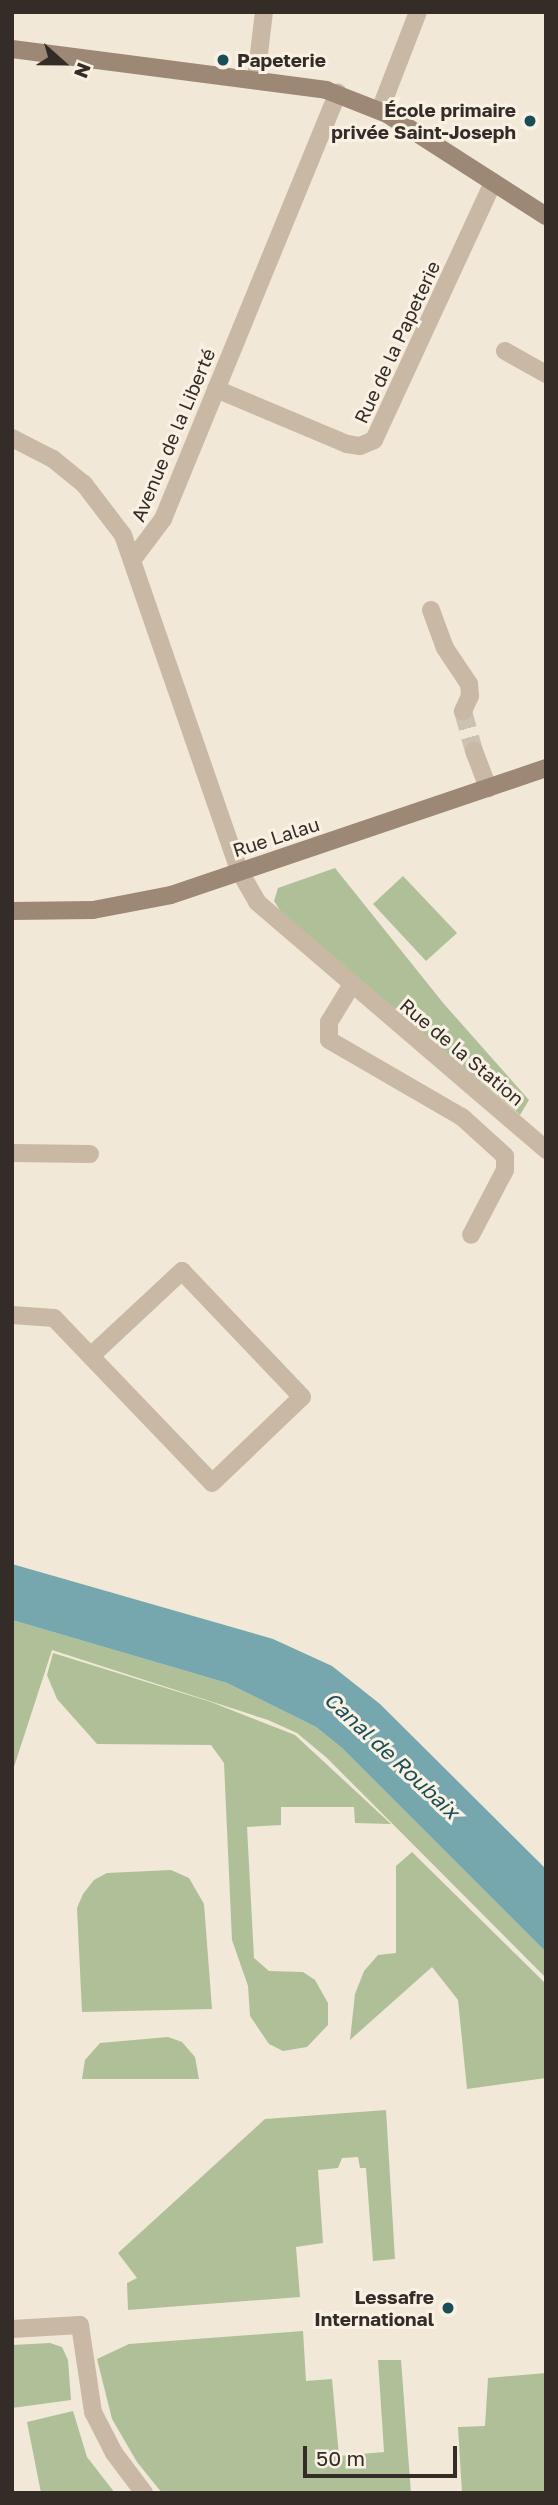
<!DOCTYPE html>
<html>
<head>
<meta charset="utf-8">
<style>
  body { margin:0 }
  #map { position:relative; width:558px; height:2505px; overflow:hidden; background:#f1e8d8; font-family:"Golos Text",sans-serif }
  div>[style] { position:absolute }
  .green>* { inset:0; background:#afc098 }
  .water>* { inset:0; background:#76a7af }
  .street-tunnel>* { height:18px; margin-top:-9px; transform-origin:0; background:repeating-linear-gradient(90deg,#cbc2b4 0 18px,transparent 0 27px) }
  .street>* { height:18px; margin:-9px; padding:0 9px; transform-origin:9px; border-radius:9px; background:#c9b8a4 }
  .secondary>* { height:18px; margin:-9px; padding:0 9px; transform-origin:9px; border-radius:9px; background:#9d8775 }
  .dots>* { width:19px; height:19px; translate:-50% -50%; box-sizing:border-box; border:4px solid #f9f1e4; border-radius:50% }
  span { translate:-50% -50%; white-space:nowrap; text-align:center; line-height:1.15; -webkit-text-stroke:6px #f9f1e4; paint-order:stroke }
  .poi-label { font-size:19px; color:#342c26; font-weight:700 }
  .left { translate:0 -50%; text-align:left }
  .right { translate:-100% -50%; text-align:right }
  .street-label { font-size:19px; color:#342c26 }
  .water-label { font-size:21px; color:#1b4d56; font-style:italic }
  .frame { position:absolute; inset:0; border:14px solid #342c26; pointer-events:none }
  .north { position:absolute; left:28px; top:28px; width:70px; height:70px; -webkit-text-stroke:5px #f9f1e4; paint-order:stroke; rotate:111deg; font-size:19px; font-weight:700; line-height:28px; text-align:center; color:#342c26 }
  .north::after { content:''; display:block; margin:auto; width:24px; height:32px; background:#342c26; clip-path:polygon(50% 0,100% 100%,50% 72%,0 100%) }
  .scale { position:absolute; left:303px; top:2446px; width:154px; height:32px; box-sizing:border-box; border:4px solid #342c26; border-top:0; padding-left:9px; font-size:21px; line-height:24px; white-space:nowrap; color:#342c26; -webkit-text-stroke:5px #f9f1e4; paint-order:stroke }
</style>
</head>
<body>
<div id="map">
  <div class="green">
    <i style="clip-path:polygon(335px 868px,444px 1004px,529px 1100px,520px 1115px,283px 915px,274px 901px,278px 888px)"></i>
    <i style="clip-path:polygon(403px 876px,457px 933px,426px 961px,373px 904px)"></i>
    <i style="clip-path:polygon(12px 1620px,227px 1683px,316px 1727px,342px 1748px,546px 1952px,546px 1978px,327px 1758px,297px 1733px,268px 1720px,52px 1650px,12px 1773px)"></i>
    <i style="clip-path:polygon(53px 1653px,211px 1702px,295px 1735px,391px 1824px,355px 1823px,354px 1807px,281px 1807px,281px 1825px,247px 1827px,254px 1958px,269px 1971px,303px 1972px,315px 1980px,328px 2003px,328px 2025px,307px 2047px,283px 2051px,269px 2044px,250px 2016px,248px 1986px,232px 1940px,224px 1763px,211px 1745px,97px 1744px,57px 1699px,47px 1675px)"></i>
    <i style="clip-path:polygon(412px 1852px,546px 1984px,546px 2078px,467px 2089px,458px 2000px,432px 1967px,350px 2040px,355px 1994px,364px 1971px,378px 1955px,396px 1953px,396px 1866px)"></i>
    <i style="clip-path:polygon(171px 1870px,189px 1878px,204px 1904px,212px 2009px,82px 2012px,77px 1908px,83px 1894px,94px 1880px,107px 1873px)"></i>
    <i style="clip-path:polygon(168px 2037px,182px 2042px,195px 2057px,199px 2079px,82px 2079px,85px 2060px,100px 2043px)"></i>
    <i style="clip-path:polygon(386px 2110px,395px 2259px,373px 2261px,366px 2168px,360px 2168px,358px 2157px,342px 2158px,338px 2168px,318px 2170px,323px 2243px,296px 2247px,300px 2297px,128px 2310px,127px 2283px,137px 2278px,118px 2253px,265px 2119px)"></i>
    <i style="clip-path:polygon(303px 2331px,306px 2381px,332px 2379px,339px 2456px,384px 2452px,378px 2360px,401px 2360px,411px 2493px,162px 2493px,137px 2462px,112px 2419px,97px 2359px,129px 2344px)"></i>
    <i style="clip-path:polygon(50px 2343px,62px 2347px,68px 2360px,71px 2400px,12px 2408px,12px 2345px)"></i>
    <i style="clip-path:polygon(546px 2373px,546px 2493px,462px 2493px,458px 2427px,485px 2426px,488px 2378px)"></i>
    <i style="clip-path:polygon(73px 2411px,87px 2457px,115px 2493px,41px 2493px,27px 2422px)"></i>
  </div>
  <div class="water">
    <i style="clip-path:polygon(12px 1564px,273px 1639px,332px 1666px,380px 1704px,546px 1869px,546px 1952px,342px 1748px,316px 1727px,227px 1683px,12px 1620px)"></i>
  </div>
  <div class="street-tunnel">
    <i style="left:463px;top:711px;width:41px;rotate:74.6deg"></i>
  </div>
  <div class="street">
    <i style="left:256px;top:78px;width:66px;rotate:-83.1deg"></i>
    <i style="left:380px;top:110px;width:105px;rotate:-68.8deg"></i>
    <i style="left:505px;top:351px;width:47px;rotate:29.3deg"></i>
    <i style="left:216px;top:389px;width:142px;rotate:22.8deg"></i>
    <i style="left:347px;top:444px;width:13px;rotate:9deg"></i>
    <i style="left:360px;top:446px;width:15px;rotate:-23deg"></i>
    <i style="left:374px;top:440px;width:284px;rotate:-65.2deg"></i>
    <i style="left:12px;top:438px;width:46px;rotate:27.1deg"></i>
    <i style="left:53px;top:459px;width:40px;rotate:39deg"></i>
    <i style="left:84px;top:484px;width:64px;rotate:52.6deg"></i>
    <i style="left:123px;top:535px;width:357px;rotate:70.9deg"></i>
    <i style="left:240px;top:872px;width:34px;rotate:60deg"></i>
    <i style="left:257px;top:902px;width:381px;rotate:40.6deg"></i>
    <i style="left:133px;top:559px;width:50px;rotate:-53.1deg"></i>
    <i style="left:163px;top:519px;width:461px;rotate:-67.7deg"></i>
    <i style="left:431px;top:610px;width:40px;rotate:69.8deg"></i>
    <i style="left:445px;top:648px;width:43px;rotate:56.3deg"></i>
    <i style="left:469px;top:684px;width:12px;rotate:85deg"></i>
    <i style="left:470px;top:696px;width:17px;rotate:115deg"></i>
    <i style="left:474px;top:751px;width:40px;rotate:69deg"></i>
    <i style="left:351px;top:986px;width:42px;rotate:121.4deg"></i>
    <i style="left:329px;top:1022px;width:18px;rotate:90deg"></i>
    <i style="left:329px;top:1040px;width:154px;rotate:30.1deg"></i>
    <i style="left:462px;top:1117px;width:58px;rotate:42.2deg"></i>
    <i style="left:505px;top:1156px;width:14px;rotate:90deg"></i>
    <i style="left:505px;top:1170px;width:73px;rotate:117.6deg"></i>
    <i style="left:12px;top:1153px;width:78px;rotate:0.7deg"></i>
    <i style="left:12px;top:1315px;width:42px;rotate:4.1deg"></i>
    <i style="left:54px;top:1318px;width:228px;rotate:46.2deg"></i>
    <i style="left:212px;top:1483px;width:124px;rotate:-43.7deg"></i>
    <i style="left:302px;top:1397px;width:174px;rotate:-133.6deg"></i>
    <i style="left:182px;top:1271px;width:123px;rotate:137deg"></i>
    <i style="left:12px;top:2329px;width:68px;rotate:-3.4deg"></i>
    <i style="left:80px;top:2325px;width:88px;rotate:81.5deg"></i>
    <i style="left:93px;top:2412px;width:46px;rotate:62.9deg"></i>
    <i style="left:114px;top:2453px;width:50px;rotate:53.1deg"></i>
  </div>
  <div class="secondary">
    <i style="left:12px;top:49px;width:317px;rotate:7.4deg"></i>
    <i style="left:326px;top:90px;width:66px;rotate:21.5deg"></i>
    <i style="left:387px;top:114px;width:189px;rotate:32.7deg"></i>
    <i style="left:12px;top:911px;width:81px;rotate:-0.7deg"></i>
    <i style="left:93px;top:910px;width:79px;rotate:-10.9deg"></i>
    <i style="left:171px;top:895px;width:396px;rotate:-18.7deg"></i>
  </div>
  <div class="dots">
    <i style="left:223px;top:60px;background:#1b4d56"></i>
    <i style="left:530px;top:121px;background:#1b4d56"></i>
    <i style="left:448px;top:2308px;background:#1b4d56"></i>
  </div>
  <div class="poi-label">
    <span class="left" style="left:237px;top:60px">Papeterie</span>
    <span class="right" style="left:516px;top:121px">École primaire<br>privée Saint-Joseph</span>
    <span class="right" style="left:434px;top:2308px">Lessafre<br>International</span>
  </div>
  <div class="street-label">
    <span style="left:397px;top:342px;rotate:-65deg">Rue de la Papeterie</span>
    <span style="left:173px;top:435px;rotate:-67deg">Avenue de la Liberté</span>
    <span style="left:276px;top:837px;rotate:-18deg">Rue Lalau</span>
    <span style="left:462px;top:1052px;rotate:40deg">Rue de la Station</span>
  </div>
  <div class="water-label">
    <span style="left:392px;top:1755px;rotate:43deg">Canal de Roubaix</span>
  </div>
  <div class="frame"></div>
  <div class="north">N</div>
  <div class="scale">50 m</div>
</div>
</body>
</html>
